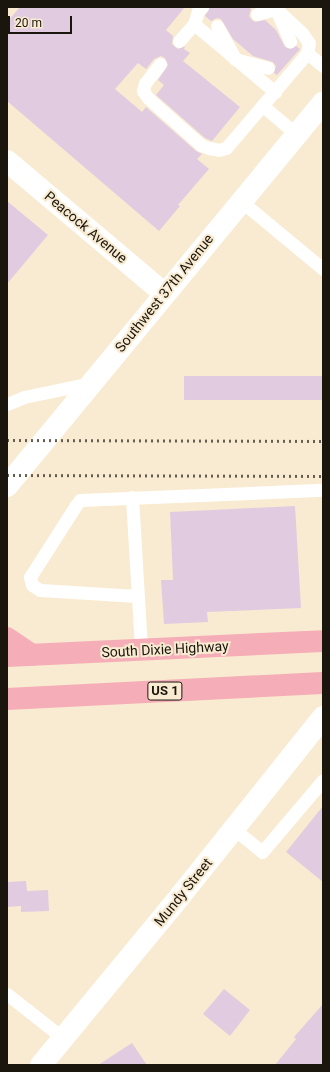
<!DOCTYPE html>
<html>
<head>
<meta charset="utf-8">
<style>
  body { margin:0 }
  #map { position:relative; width:330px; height:1072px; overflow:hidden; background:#f9ebd1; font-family:Roboto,sans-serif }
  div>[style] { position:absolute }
  .building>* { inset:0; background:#e1cbe0 }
  .lane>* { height:13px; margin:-6.5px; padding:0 6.5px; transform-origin:6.5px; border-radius:6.5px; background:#fff }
  .street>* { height:22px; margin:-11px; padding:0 11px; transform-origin:11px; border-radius:11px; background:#fff }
  .secondary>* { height:22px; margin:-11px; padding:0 11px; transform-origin:11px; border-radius:11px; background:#fff }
  .highway>* { height:22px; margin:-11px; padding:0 11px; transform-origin:11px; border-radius:11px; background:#f5aeb8 }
  .rail>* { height:3px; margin-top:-1.5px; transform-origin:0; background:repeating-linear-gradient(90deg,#665e50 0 2px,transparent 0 6px) }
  span { translate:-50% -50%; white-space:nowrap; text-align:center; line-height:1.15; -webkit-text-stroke:4px #f9ebd1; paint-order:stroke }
  .shield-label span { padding:1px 3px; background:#f9ebd1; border:1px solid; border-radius:3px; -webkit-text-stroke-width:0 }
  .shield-label { font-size:13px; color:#1b160d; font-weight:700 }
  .street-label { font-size:14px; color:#1b160d }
  .frame { position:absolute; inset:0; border:8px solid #1b160d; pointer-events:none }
  .scale { position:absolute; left:8px; top:16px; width:64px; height:18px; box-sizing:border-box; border:2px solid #1b160d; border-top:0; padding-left:5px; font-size:12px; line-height:14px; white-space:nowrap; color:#1b160d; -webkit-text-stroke:3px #f9ebd1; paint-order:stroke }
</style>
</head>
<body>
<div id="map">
  <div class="building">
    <i style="clip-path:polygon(20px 7px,185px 7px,166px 30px,173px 36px,172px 44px,178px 49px,185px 46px,184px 49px,190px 53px,183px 61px,240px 107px,212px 141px,205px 138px,156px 95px,164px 85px,158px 80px,168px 65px,165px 58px,161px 56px,154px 59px,146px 69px,138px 63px,115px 89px,142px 112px,146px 107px,196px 151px,202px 154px,197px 159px,209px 169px,178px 205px,180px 206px,159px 231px,7px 101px,7px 22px)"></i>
    <i style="clip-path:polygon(210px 7px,249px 7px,251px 9px,249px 16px,252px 20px,255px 22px,265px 20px,276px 30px,285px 47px,290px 49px,296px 46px,300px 49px,277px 75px,274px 73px,276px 66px,273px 62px,253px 56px,233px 39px,221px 19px,217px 18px,211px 21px,205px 16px)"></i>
    <i style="clip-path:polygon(7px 201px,48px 235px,7px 284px)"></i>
    <i style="clip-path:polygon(184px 376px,323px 376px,323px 400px,184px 400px)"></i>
    <i style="clip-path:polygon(295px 506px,301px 608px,207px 612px,208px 622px,164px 624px,161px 580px,173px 580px,170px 512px)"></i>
    <i style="clip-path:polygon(323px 806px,323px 882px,286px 852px)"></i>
    <i style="clip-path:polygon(26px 881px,27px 891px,48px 890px,49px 911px,21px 912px,21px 906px,7px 907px,7px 882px)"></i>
    <i style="clip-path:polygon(224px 989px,250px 1010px,230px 1036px,203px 1014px)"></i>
    <i style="clip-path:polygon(323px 1004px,323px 1065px,275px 1065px,296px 1039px,294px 1037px)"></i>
    <i style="clip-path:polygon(132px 1043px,147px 1065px,98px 1065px)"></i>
  </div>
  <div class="lane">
    <i style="left:257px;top:14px;width:20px;rotate:-15deg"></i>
    <i style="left:278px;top:14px;width:30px;rotate:66deg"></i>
    <i style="left:194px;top:24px;width:106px;rotate:40deg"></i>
    <i style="left:217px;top:26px;width:38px;rotate:61deg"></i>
    <i style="left:235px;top:59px;width:34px;rotate:15deg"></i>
    <i style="left:179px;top:41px;width:23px;rotate:-49deg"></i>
    <i style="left:194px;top:24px;width:14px;rotate:-73deg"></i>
    <i style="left:198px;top:11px;width:6px;rotate:-45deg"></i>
    <i style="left:307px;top:53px;width:21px;rotate:39deg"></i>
    <i style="left:160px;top:64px;width:24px;rotate:128deg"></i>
    <i style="left:145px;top:83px;width:8px;rotate:104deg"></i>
    <i style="left:143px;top:91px;width:9px;rotate:54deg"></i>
    <i style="left:148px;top:98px;width:71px;rotate:41.6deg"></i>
    <i style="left:201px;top:145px;width:9px;rotate:21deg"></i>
    <i style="left:209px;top:148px;width:10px;rotate:11deg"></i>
    <i style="left:219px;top:150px;width:7px;rotate:-16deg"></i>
    <i style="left:226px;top:148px;width:125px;rotate:-49.5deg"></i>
    <i style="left:307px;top:53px;width:10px;rotate:-79deg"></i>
    <i style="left:309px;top:43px;width:12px;rotate:-125deg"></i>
    <i style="left:302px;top:33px;width:38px;rotate:-137deg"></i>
    <i style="left:263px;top:106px;width:43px;rotate:40.3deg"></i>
    <i style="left:241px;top:201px;width:107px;rotate:39.7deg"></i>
    <i style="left:7px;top:404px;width:18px;rotate:-22deg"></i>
    <i style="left:24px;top:397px;width:68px;rotate:-11.8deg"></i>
    <i style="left:132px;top:497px;width:153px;rotate:86.6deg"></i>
    <i style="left:137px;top:596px;width:97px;rotate:-176.5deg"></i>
    <i style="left:40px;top:590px;width:9px;rotate:-148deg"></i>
    <i style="left:32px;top:585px;width:8px;rotate:-104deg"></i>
    <i style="left:30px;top:577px;width:85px;rotate:-57.4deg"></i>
    <i style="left:76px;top:505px;width:6px;rotate:-51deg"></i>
    <i style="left:80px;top:500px;width:243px;rotate:-2.4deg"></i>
    <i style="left:234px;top:829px;width:36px;rotate:39deg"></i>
    <i style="left:262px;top:852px;width:94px;rotate:-49.7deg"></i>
    <i style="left:7px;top:994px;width:71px;rotate:38.2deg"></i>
  </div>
  <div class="street">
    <i style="left:7px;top:161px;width:205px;rotate:40.1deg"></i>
    <i style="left:41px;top:1065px;width:220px;rotate:-50.5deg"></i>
    <i style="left:181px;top:895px;width:228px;rotate:-51.4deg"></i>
  </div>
  <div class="secondary">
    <i style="left:7px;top:486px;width:497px;rotate:-50.5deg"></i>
  </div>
  <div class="highway">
    <i style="left:7px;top:638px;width:30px;rotate:34deg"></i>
    <i style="left:7px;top:656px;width:316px;rotate:-2.7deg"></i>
    <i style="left:7px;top:699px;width:316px;rotate:-2.9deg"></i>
  </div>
  <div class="rail">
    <i style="left:7px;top:440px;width:316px;rotate:0.2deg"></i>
    <i style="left:7px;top:475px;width:316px;rotate:0.2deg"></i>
  </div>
  <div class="shield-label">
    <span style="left:165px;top:691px">US 1</span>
  </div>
  <div class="street-label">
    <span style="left:86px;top:227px;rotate:40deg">Peacock Avenue</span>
    <span style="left:164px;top:293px;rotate:-51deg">Southwest 37th Avenue</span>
    <span style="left:165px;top:649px;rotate:-3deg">South Dixie Highway</span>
    <span style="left:183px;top:892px;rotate:-51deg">Mundy Street</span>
  </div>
  <div class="frame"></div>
  <div class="scale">20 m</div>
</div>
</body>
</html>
